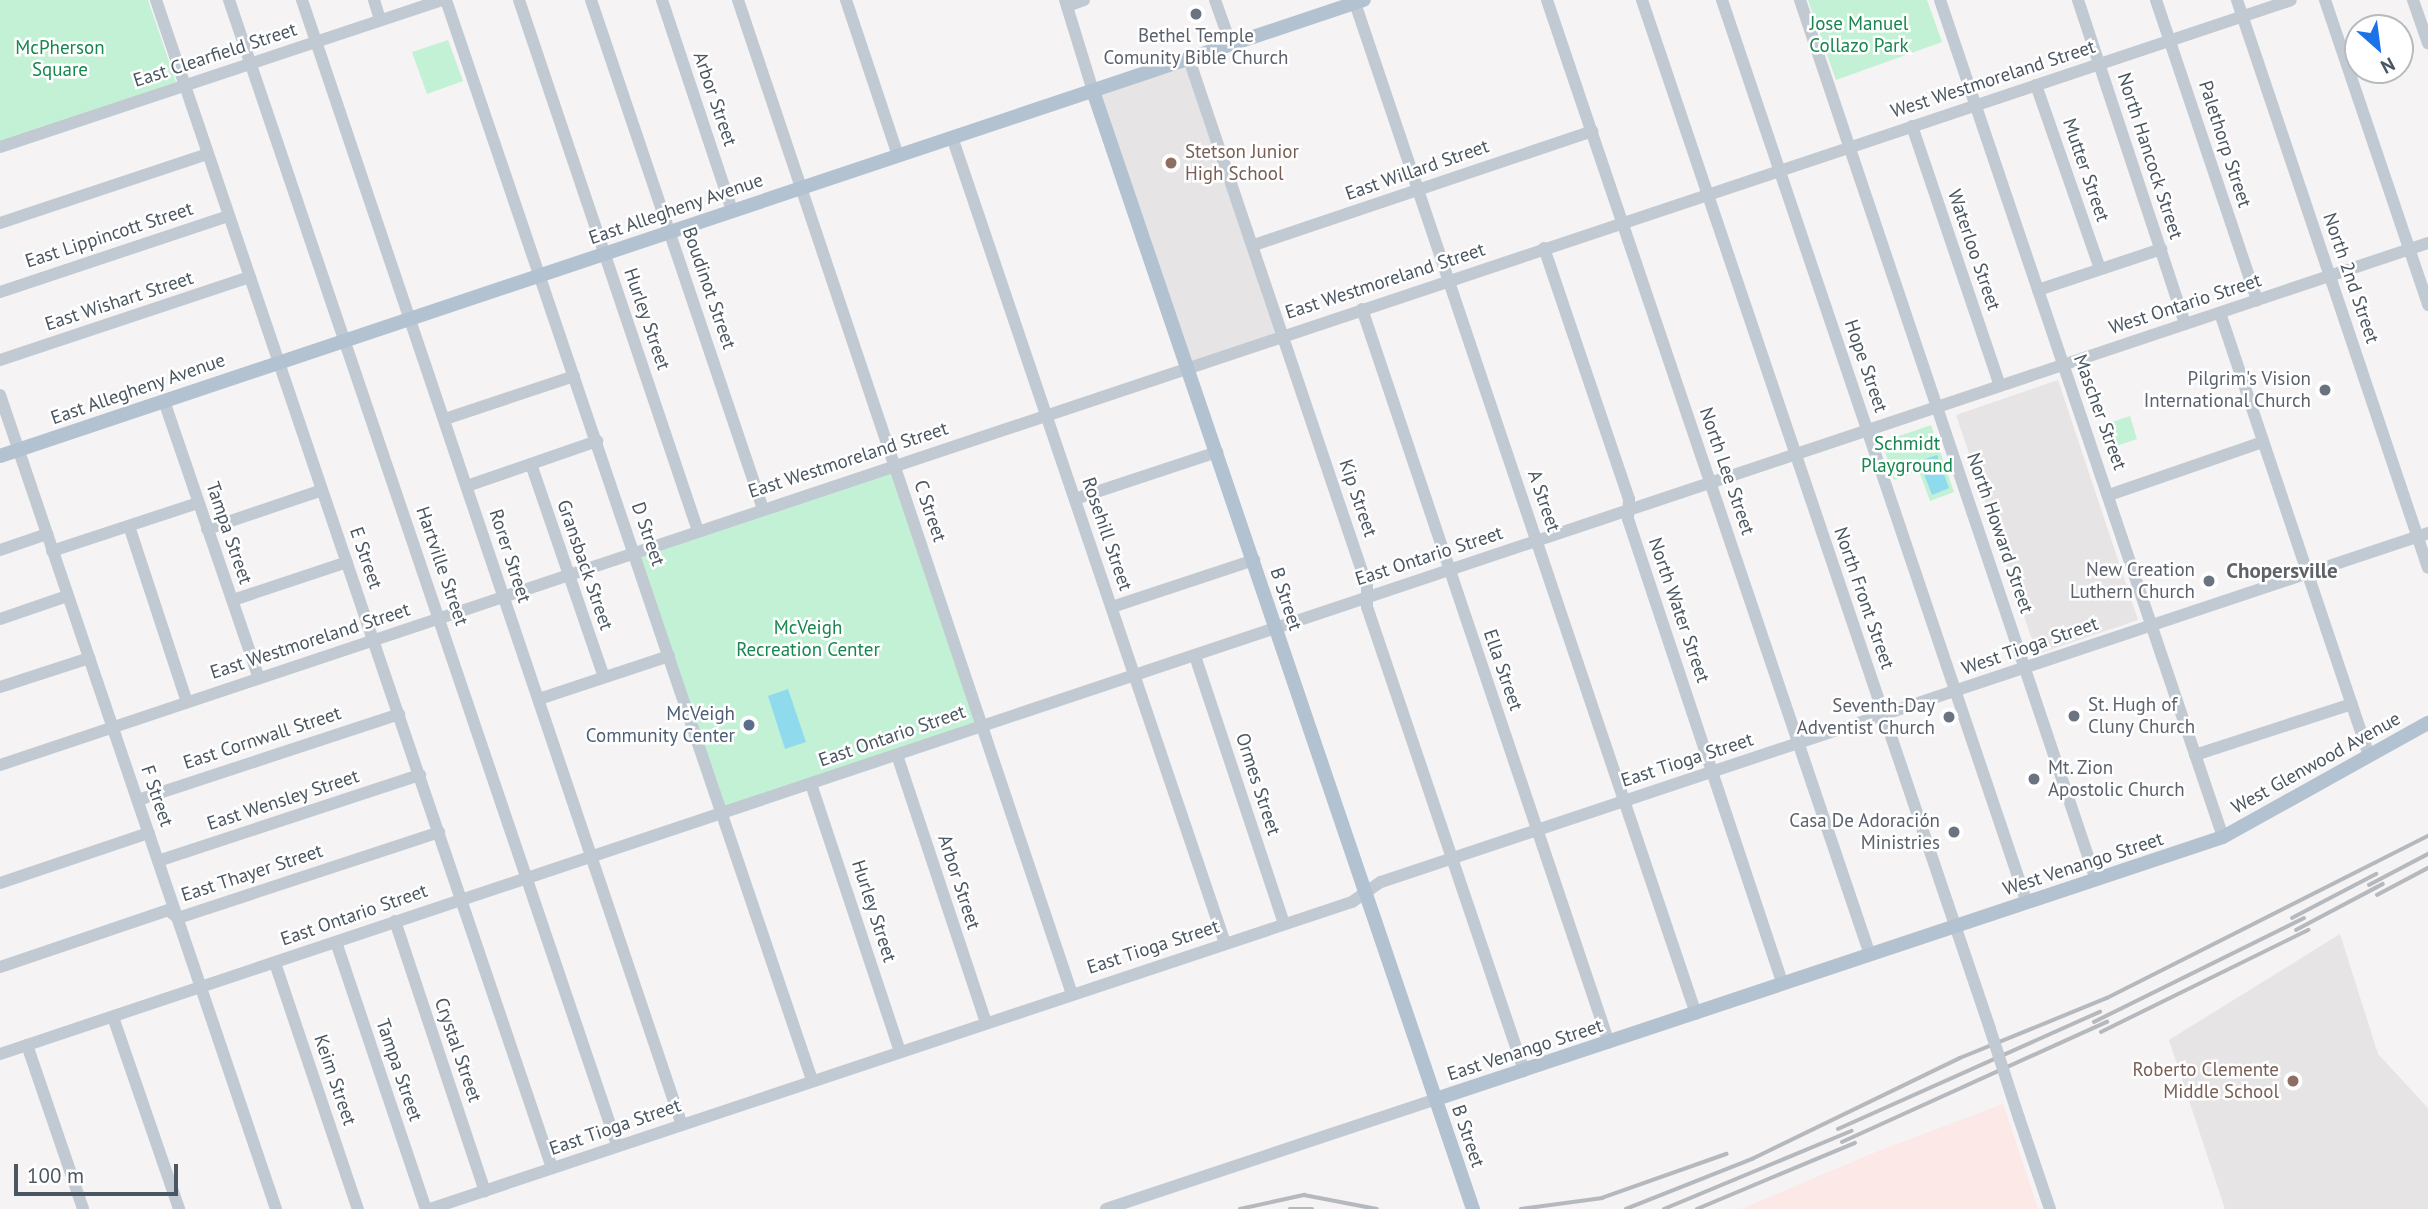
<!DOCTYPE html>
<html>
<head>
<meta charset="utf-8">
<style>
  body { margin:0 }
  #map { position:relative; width:2428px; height:1209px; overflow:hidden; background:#f5f3f3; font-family:"PT Sans",sans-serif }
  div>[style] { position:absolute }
  .education>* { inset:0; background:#e6e4e5 }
  .medical>* { inset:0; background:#fce8e6 }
  .green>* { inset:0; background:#c3f1d5 }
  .water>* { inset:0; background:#90daee }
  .minor>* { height:12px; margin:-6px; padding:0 6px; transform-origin:6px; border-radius:6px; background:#c1cad2 }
  .major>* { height:14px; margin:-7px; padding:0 7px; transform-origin:7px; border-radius:7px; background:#b3c2d1 }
  .rail>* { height:3.5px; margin:-1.75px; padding:0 1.75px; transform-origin:1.75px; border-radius:1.75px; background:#b5b8bd }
  .minor-bridge>* { height:12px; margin:-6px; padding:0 6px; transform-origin:6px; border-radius:6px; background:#c1cad2 }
  .dots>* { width:19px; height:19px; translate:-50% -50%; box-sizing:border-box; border:4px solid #fff; border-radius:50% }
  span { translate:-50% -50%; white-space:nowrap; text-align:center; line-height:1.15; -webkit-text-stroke:5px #fff; paint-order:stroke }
  .park-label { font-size:19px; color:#17864f }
  .worship-label { font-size:19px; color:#5b616d }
  .right { translate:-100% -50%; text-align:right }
  .left { translate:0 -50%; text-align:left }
  .street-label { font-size:19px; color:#4a5661 }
  .education-label { font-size:19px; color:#785e54 }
  .service-label { font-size:19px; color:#4e5e75 }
  .neighbourhood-label { font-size:21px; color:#5f6368; font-weight:700 }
  .north { position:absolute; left:2344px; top:14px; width:70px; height:70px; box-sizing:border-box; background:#fff; border:2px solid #b7bbc0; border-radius:50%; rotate:152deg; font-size:19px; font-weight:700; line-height:28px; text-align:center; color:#4a5661 }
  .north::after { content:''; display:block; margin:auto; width:24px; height:32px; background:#1a73e8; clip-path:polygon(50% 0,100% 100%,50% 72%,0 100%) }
  .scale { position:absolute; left:14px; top:1164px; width:164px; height:32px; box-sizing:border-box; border:4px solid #4a5661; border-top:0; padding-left:9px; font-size:21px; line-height:24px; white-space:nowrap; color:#4a5661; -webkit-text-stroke:5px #fff; paint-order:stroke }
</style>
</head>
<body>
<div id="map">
  <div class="education">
    <i style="clip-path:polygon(1189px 59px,1283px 335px,1188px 367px,1093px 91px)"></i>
    <i style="clip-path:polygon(2058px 380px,2138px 620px,2037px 654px,1956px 415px)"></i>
    <i style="clip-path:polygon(2340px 934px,2378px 1054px,2428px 1108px,2428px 1209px,2225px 1209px,2169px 1040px)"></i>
  </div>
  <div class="medical">
    <i style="clip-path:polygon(2003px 1104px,2038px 1209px,1741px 1209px,1876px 1152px)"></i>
  </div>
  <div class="green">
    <i style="clip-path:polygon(0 0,148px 0,176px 82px,0 142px)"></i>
    <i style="clip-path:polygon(1808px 0,1927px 0,1942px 42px,1836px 80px)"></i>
    <i style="clip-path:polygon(448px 40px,463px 81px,427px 94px,412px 52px)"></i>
    <i style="clip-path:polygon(2130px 416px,2137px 439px,2107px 449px,2100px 426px)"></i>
    <i style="clip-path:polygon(1931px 425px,1954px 492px,1930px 501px,1919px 471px,1894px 480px,1882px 442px)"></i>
    <i style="clip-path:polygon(894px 465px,982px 726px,722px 814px,634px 552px)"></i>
  </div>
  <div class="water">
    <i style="clip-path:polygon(1937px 455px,1949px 488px,1932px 495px,1919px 461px)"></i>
    <i style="clip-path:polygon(788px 689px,806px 742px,785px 749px,768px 696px)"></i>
  </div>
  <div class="minor">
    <i style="left:156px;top:0;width:1233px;rotate:71.27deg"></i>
    <i style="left:229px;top:0;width:1209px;rotate:71.28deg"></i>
    <i style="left:302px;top:0;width:1187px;rotate:71.34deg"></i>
    <i style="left:374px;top:0;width:21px;rotate:73deg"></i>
    <i style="left:446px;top:0;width:1140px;rotate:71.28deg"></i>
    <i style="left:519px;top:0;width:560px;rotate:71.37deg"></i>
    <i style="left:591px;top:0;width:537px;rotate:71.33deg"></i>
    <i style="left:662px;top:0;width:221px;rotate:71.6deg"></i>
    <i style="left:738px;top:0;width:1049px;rotate:71.43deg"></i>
    <i style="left:846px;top:0;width:163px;rotate:71.5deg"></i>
    <i style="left:1065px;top:0;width:95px;rotate:72.9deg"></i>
    <i style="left:1215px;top:0;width:48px;rotate:70.4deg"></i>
    <i style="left:1354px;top:0;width:1070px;rotate:71.36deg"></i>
    <i style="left:1547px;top:0;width:1008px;rotate:71.31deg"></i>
    <i style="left:1642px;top:0;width:1086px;rotate:71.31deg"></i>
    <i style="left:1722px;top:0;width:953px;rotate:71.34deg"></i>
    <i style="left:1800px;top:0;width:928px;rotate:71.41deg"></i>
    <i style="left:1940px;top:0;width:884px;rotate:71.32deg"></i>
    <i style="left:2078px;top:0;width:341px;rotate:71.7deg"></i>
    <i style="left:2156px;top:0;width:317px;rotate:71.4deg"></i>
    <i style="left:2237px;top:0;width:599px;rotate:71.41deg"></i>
    <i style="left:2325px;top:0;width:322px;rotate:71.3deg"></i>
    <i style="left:2413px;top:0;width:46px;rotate:70.8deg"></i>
    <i style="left:1067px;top:6px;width:18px;rotate:-19deg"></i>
    <i style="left:1189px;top:59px;width:556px;rotate:71.34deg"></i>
    <i style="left:1367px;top:586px;width:21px;rotate:90deg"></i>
    <i style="left:1367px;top:607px;width:490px;rotate:71.3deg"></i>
    <i style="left:2036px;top:85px;width:195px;rotate:70.8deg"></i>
    <i style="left:1912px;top:126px;width:274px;rotate:71.3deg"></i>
    <i style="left:952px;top:137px;width:851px;rotate:71.29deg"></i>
    <i style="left:0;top:147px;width:465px;rotate:-18.4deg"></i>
    <i style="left:0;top:223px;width:219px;rotate:-18.4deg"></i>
    <i style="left:1254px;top:245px;width:357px;rotate:-18.6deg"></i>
    <i style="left:1544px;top:248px;width:265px;rotate:71.3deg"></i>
    <i style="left:1629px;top:499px;width:20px;rotate:93deg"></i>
    <i style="left:1628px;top:519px;width:490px;rotate:71.6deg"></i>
    <i style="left:2038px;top:290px;width:130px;rotate:-18.4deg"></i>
    <i style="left:0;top:292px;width:241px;rotate:-18.4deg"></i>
    <i style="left:1362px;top:309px;width:774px;rotate:71.4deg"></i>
    <i style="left:2220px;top:313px;width:466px;rotate:71.4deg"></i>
    <i style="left:0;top:360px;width:263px;rotate:-18.4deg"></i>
    <i style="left:0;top:395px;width:860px;rotate:71.27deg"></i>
    <i style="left:164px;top:401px;width:293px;rotate:71.1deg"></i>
    <i style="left:445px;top:419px;width:136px;rotate:-18.4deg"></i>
    <i style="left:531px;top:464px;width:225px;rotate:71.1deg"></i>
    <i style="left:467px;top:486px;width:138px;rotate:-19.1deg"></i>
    <i style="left:2109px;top:495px;width:163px;rotate:-19deg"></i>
    <i style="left:1075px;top:499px;width:150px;rotate:-18.3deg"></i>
    <i style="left:129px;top:526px;width:185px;rotate:71.8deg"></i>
    <i style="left:207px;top:529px;width:121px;rotate:-18.7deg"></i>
    <i style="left:0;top:550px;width:50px;rotate:-18.8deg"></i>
    <i style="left:52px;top:551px;width:154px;rotate:-18.2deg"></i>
    <i style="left:233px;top:600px;width:120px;rotate:-18.4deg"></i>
    <i style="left:1112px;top:607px;width:150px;rotate:-18.3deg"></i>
    <i style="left:0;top:619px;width:71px;rotate:-18.9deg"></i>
    <i style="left:1195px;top:656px;width:282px;rotate:71.6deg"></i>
    <i style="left:0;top:687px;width:94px;rotate:-18deg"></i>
    <i style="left:539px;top:699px;width:137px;rotate:-18.3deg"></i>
    <i style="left:897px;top:755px;width:281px;rotate:71.6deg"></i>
    <i style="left:2195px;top:755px;width:165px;rotate:-18deg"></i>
    <i style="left:0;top:765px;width:2415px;rotate:-18.46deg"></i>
    <i style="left:811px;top:784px;width:281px;rotate:71.6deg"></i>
    <i style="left:138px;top:800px;width:275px;rotate:-18.2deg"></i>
    <i style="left:158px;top:861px;width:276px;rotate:-18.2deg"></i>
    <i style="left:0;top:883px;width:157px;rotate:-18.6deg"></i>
    <i style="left:395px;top:921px;width:285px;rotate:71.6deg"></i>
    <i style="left:336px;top:942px;width:282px;rotate:71.4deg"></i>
    <i style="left:275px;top:963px;width:260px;rotate:71.4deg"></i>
    <i style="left:0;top:967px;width:177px;rotate:-18.7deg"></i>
    <i style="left:168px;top:910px;width:13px;rotate:39deg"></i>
    <i style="left:178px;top:918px;width:275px;rotate:-18.2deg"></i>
    <i style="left:113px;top:1017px;width:203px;rotate:71deg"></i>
    <i style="left:27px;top:1045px;width:173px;rotate:71.1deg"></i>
    <i style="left:0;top:1054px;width:2560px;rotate:-18.47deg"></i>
    <i style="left:2019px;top:1118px;width:96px;rotate:71.2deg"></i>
    <i style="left:430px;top:1209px;width:972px;rotate:-18.42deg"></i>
    <i style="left:1352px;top:902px;width:35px;rotate:-35deg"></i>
    <i style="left:1381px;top:882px;width:1104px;rotate:-18.43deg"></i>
    <i style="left:1106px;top:1209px;width:348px;rotate:-18.4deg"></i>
  </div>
  <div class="major">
    <i style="left:1093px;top:91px;width:1181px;rotate:71.23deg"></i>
    <i style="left:0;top:456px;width:1438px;rotate:-18.49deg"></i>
    <i style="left:1436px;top:1099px;width:829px;rotate:-18.41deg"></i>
    <i style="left:2223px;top:837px;width:235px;rotate:-29.1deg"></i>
  </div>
  <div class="rail">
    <i style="left:2369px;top:885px;width:67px;rotate:-27.7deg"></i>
    <i style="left:2377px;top:895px;width:58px;rotate:-27.9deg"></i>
    <i style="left:2292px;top:918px;width:95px;rotate:-27.6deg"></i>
    <i style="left:2296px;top:930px;width:98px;rotate:-27.9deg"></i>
    <i style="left:2094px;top:1022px;width:234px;rotate:-26.3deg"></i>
    <i style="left:2101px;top:1032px;width:231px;rotate:-26.2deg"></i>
    <i style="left:1838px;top:1129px;width:287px;rotate:-24.1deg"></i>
    <i style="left:1842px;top:1142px;width:291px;rotate:-24.4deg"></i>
    <i style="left:1240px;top:1209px;width:66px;rotate:-12.3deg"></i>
    <i style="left:1304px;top:1195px;width:74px;rotate:10.9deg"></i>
    <i style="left:1290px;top:1209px;width:22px"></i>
    <i style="left:1521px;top:1209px;width:82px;rotate:-7.7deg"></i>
    <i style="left:1602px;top:1198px;width:132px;rotate:-19.5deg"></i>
    <i style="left:1626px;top:1209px;width:136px;rotate:-21.6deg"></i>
    <i style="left:1752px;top:1159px;width:231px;rotate:-25.9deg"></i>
    <i style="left:1960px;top:1058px;width:159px;rotate:-22.2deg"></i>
    <i style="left:2107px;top:998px;width:360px;rotate:-26.8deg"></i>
    <i style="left:1664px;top:1209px;width:203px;rotate:-22.6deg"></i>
    <i style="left:1697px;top:1209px;width:171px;rotate:-22.7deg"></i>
  </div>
  <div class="minor-bridge">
    <i style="left:1990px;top:1029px;width:94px;rotate:72deg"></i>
  </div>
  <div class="dots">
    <i style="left:1196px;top:14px;background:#6b7280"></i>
    <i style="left:1171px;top:163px;background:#8d6e63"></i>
    <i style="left:2325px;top:390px;background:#6b7280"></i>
    <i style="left:2209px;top:581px;background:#6b7280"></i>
    <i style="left:2074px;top:716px;background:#6b7280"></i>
    <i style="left:1949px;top:717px;background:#6b7280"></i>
    <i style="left:749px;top:725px;background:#5c6f8a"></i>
    <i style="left:2034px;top:779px;background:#6b7280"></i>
    <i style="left:1954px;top:832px;background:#6b7280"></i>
    <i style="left:2293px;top:1081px;background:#8d6e63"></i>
  </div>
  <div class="park-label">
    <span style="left:1859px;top:35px">Jose Manuel<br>Collazo Park</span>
    <span style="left:60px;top:59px">McPherson<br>Square</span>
    <span style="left:1907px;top:455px">Schmidt<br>Playground</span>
    <span style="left:808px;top:639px">McVeigh<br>Recreation Center</span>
  </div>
  <div class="worship-label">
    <span style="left:1196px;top:47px">Bethel Temple<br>Comunity Bible Church</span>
    <span class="right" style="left:2311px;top:390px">Pilgrim's Vision<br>International Church</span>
    <span class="right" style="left:2195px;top:581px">New Creation<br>Luthern Church</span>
    <span class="left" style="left:2088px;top:716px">St. Hugh of<br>Cluny Church</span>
    <span class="right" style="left:1935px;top:717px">Seventh-Day<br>Adventist Church</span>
    <span class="left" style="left:2048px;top:779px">Mt. Zion<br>Apostolic Church</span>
    <span class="right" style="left:1940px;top:832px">Casa De Adoración<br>Ministries</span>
  </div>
  <div class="street-label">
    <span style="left:215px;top:55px;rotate:-18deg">East Clearfield Street</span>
    <span style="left:1993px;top:79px;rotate:-18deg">West Westmoreland Street</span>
    <span style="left:715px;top:99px;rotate:71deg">Arbor Street</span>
    <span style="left:2225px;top:144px;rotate:72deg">Palethorp Street</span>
    <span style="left:2150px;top:156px;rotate:72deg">North Hancock Street</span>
    <span style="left:1417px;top:170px;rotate:-19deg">East Willard Street</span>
    <span style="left:2086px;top:170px;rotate:71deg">Mutter Street</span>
    <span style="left:676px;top:209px;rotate:-19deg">East Allegheny Avenue</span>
    <span style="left:109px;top:235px;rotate:-18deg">East Lippincott Street</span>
    <span style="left:1974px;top:250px;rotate:71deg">Waterloo Street</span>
    <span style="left:2351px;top:278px;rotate:71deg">North 2nd Street</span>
    <span style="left:1385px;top:281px;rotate:-18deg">East Westmoreland Street</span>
    <span style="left:709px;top:288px;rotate:71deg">Boudinot Street</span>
    <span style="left:119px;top:301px;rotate:-18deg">East Wishart Street</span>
    <span style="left:2185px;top:304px;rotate:-18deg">West Ontario Street</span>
    <span style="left:647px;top:319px;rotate:71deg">Hurley Street</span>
    <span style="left:1866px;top:366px;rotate:71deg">Hope Street</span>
    <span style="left:138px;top:389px;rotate:-19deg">East Allegheny Avenue</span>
    <span style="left:2100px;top:412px;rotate:70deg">Mascher Street</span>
    <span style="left:848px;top:460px;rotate:-18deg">East Westmoreland Street</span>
    <span style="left:1727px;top:471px;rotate:71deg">North Lee Street</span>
    <span style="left:1358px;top:498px;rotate:71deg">Kip Street</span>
    <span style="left:1544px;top:501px;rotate:71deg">A Street</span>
    <span style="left:930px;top:511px;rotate:71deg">C Street</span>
    <span style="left:229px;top:533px;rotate:71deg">Tampa Street</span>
    <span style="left:2000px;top:533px;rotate:71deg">North Howard Street</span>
    <span style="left:648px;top:534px;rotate:71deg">D Street</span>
    <span style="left:1107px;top:534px;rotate:71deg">Rosehill Street</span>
    <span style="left:510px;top:556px;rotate:72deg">Rorer Street</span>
    <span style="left:1429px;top:556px;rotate:-18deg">East Ontario Street</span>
    <span style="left:366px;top:558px;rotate:71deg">E Street</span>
    <span style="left:585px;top:565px;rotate:71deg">Gransback Street</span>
    <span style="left:442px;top:566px;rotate:71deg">Hartville Street</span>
    <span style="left:1864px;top:598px;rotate:71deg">North Front Street</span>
    <span style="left:1286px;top:599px;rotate:72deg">B Street</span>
    <span style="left:1679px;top:610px;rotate:71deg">North Water Street</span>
    <span style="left:310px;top:641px;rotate:-18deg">East Westmoreland Street</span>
    <span style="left:2030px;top:646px;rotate:-19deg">West Tioga Street</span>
    <span style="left:1503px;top:670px;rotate:71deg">Ella Street</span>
    <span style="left:892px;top:736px;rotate:-19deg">East Ontario Street</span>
    <span style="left:262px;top:738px;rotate:-18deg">East Cornwall Street</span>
    <span style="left:1687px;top:760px;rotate:-18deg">East Tioga Street</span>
    <span style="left:2316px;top:763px;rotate:-29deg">West Glenwood Avenue</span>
    <span style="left:1258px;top:784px;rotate:72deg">Ormes Street</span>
    <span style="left:157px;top:796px;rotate:71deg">F Street</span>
    <span style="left:283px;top:800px;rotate:-18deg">East Wensley Street</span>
    <span style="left:2083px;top:864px;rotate:-18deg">West Venango Street</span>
    <span style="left:252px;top:873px;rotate:-18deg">East Thayer Street</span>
    <span style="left:959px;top:882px;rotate:72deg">Arbor Street</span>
    <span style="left:874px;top:911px;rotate:72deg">Hurley Street</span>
    <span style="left:354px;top:915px;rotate:-19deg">East Ontario Street</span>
    <span style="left:1153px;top:947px;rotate:-18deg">East Tioga Street</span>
    <span style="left:458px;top:1050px;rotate:71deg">Crystal Street</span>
    <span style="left:1525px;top:1050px;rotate:-18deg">East Venango Street</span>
    <span style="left:399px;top:1070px;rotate:71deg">Tampa Street</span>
    <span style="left:335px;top:1080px;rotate:71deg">Keim Street</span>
    <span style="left:615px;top:1127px;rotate:-19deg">East Tioga Street</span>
    <span style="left:1468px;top:1136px;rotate:71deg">B Street</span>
  </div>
  <div class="education-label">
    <span class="left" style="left:1185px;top:163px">Stetson Junior<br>High School</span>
    <span class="right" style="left:2279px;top:1081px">Roberto Clemente<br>Middle School</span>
  </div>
  <div class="service-label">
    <span class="right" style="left:735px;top:725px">McVeigh<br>Community Center</span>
  </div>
  <div class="neighbourhood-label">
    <span style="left:2282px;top:571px">Chopersville</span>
  </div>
  <div class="north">N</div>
  <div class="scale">100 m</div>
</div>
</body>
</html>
